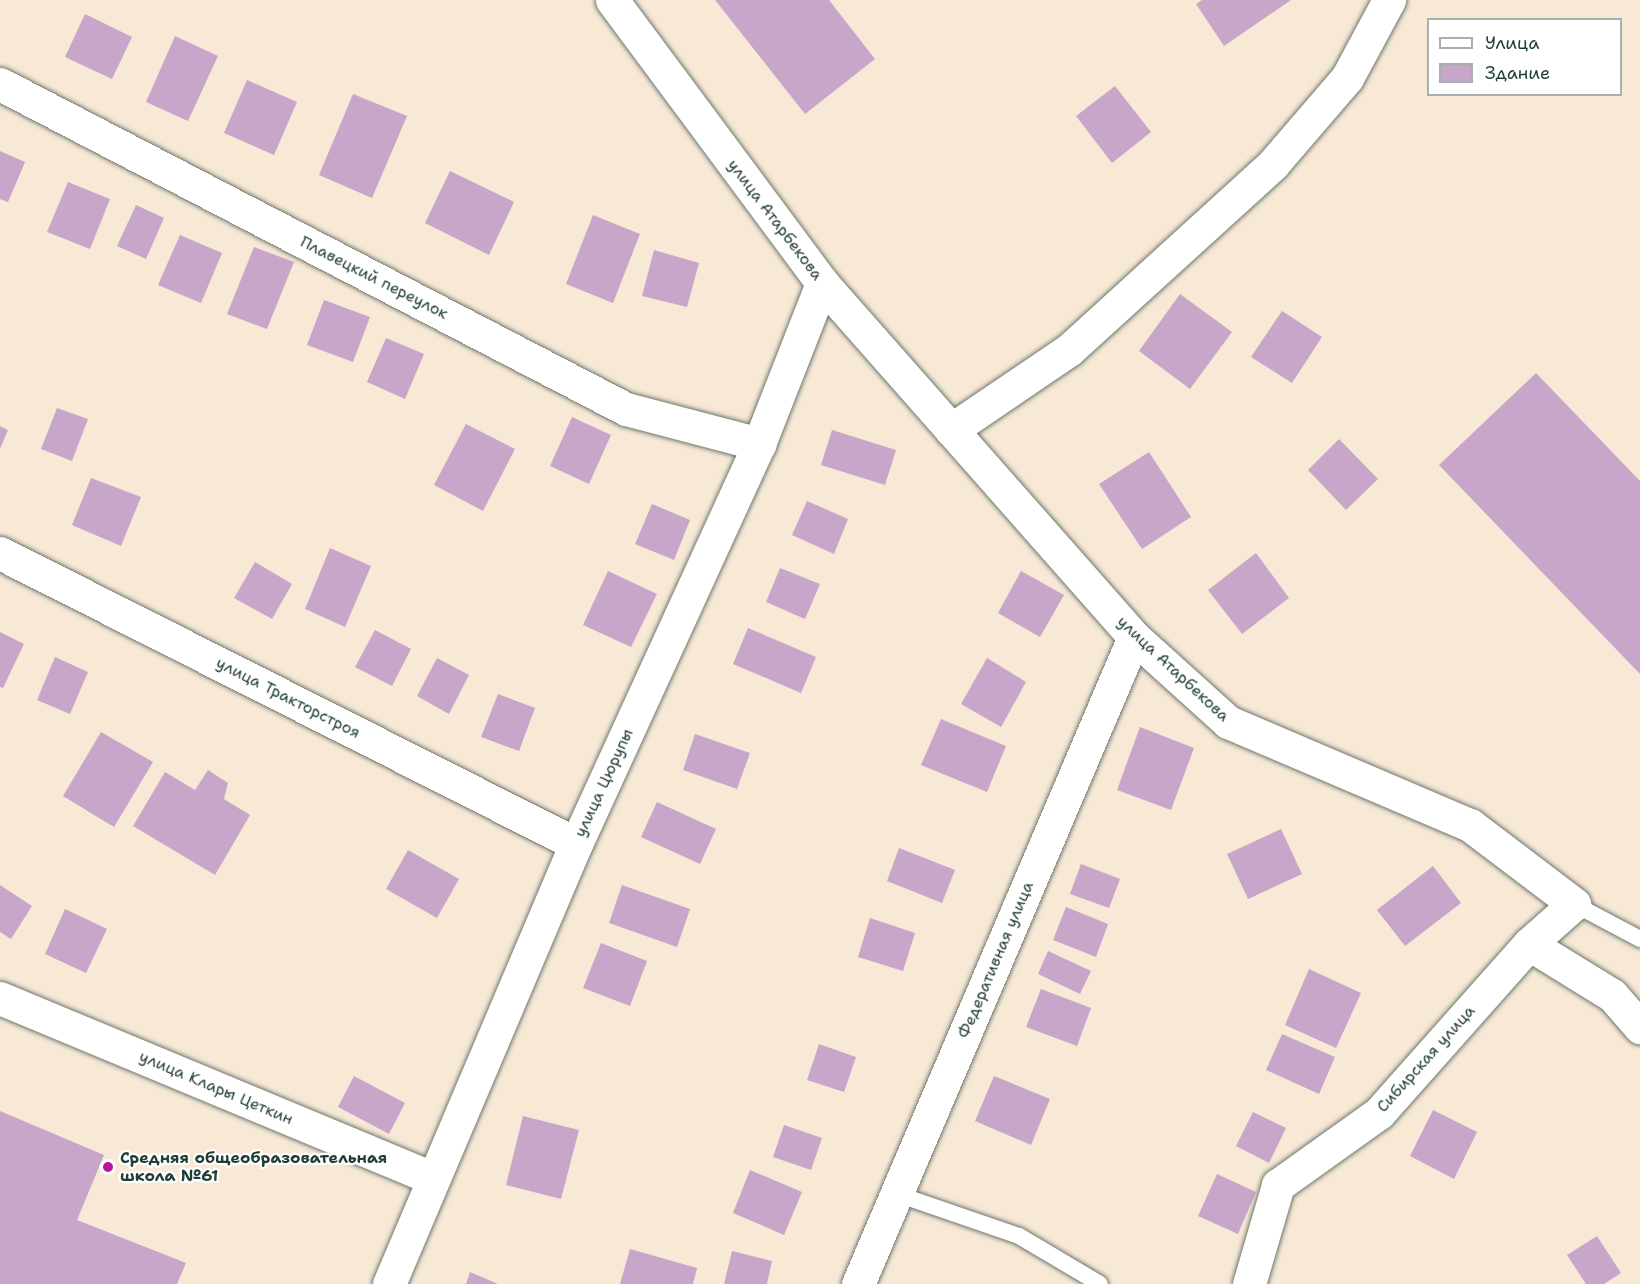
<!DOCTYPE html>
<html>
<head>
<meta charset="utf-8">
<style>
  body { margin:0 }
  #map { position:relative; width:1640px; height:1284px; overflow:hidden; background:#f8e8d6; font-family:"Shantell Sans",sans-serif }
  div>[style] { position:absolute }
  .building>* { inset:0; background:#c8a6c9 }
  .roads { filter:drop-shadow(0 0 2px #6b796d) drop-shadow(0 0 2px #6b796d) }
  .service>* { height:16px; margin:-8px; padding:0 8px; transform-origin:8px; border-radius:8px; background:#fff }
  .minor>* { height:33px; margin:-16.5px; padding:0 16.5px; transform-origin:16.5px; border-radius:16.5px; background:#fff }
  .dots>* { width:16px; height:16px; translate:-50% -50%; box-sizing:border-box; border:3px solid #fff; border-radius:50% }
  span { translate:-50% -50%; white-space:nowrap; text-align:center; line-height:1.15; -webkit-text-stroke:4.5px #fff; paint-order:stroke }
  .street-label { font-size:16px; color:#1f3d34 }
  .poi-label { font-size:16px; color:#1f3d34; font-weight:700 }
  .left { translate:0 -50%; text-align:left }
  .legend { position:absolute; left:1427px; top:18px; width:195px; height:78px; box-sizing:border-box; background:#fff; border:2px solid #a5b1ae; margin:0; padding:8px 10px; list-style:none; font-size:18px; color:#1f3d34 }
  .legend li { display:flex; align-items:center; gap:12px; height:30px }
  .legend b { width:30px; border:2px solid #a5b1ae }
</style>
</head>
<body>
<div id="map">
  <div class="building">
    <i style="clip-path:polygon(715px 0,829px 0,875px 59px,805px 114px)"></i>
    <i style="clip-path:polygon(1202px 0,1291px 0,1224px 46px,1196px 4px)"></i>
    <i style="clip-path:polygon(85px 14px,132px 37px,112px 79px,65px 57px)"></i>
    <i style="clip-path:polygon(175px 36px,218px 56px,188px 121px,146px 102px)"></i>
    <i style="clip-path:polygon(247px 80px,297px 102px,274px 155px,224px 133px)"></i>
    <i style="clip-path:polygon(1115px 86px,1151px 132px,1112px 163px,1076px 116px)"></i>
    <i style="clip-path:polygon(353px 94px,407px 116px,372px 198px,319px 175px)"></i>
    <i style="clip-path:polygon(0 151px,25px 162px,8px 202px,0 199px)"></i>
    <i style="clip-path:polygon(450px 171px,514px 202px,489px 255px,425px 223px)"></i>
    <i style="clip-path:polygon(68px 182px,110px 199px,90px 249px,47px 232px)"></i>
    <i style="clip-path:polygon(136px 205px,164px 218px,146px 259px,117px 246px)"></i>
    <i style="clip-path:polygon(593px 215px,640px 234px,613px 303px,566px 284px)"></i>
    <i style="clip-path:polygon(180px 235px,222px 253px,201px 303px,158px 285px)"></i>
    <i style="clip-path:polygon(254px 247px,294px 262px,267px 329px,227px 314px)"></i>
    <i style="clip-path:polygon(654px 250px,699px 263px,687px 307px,642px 296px)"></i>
    <i style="clip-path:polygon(1180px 294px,1232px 332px,1190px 389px,1139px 351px)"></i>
    <i style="clip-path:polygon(324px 300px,370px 317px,353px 362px,307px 345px)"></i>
    <i style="clip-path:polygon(1282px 311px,1322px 337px,1292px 383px,1251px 357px)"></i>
    <i style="clip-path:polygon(386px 338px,424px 354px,405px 399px,367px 382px)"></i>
    <i style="clip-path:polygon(1536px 373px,1640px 481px,1640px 674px,1439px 465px)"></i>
    <i style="clip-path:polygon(57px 408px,88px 419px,72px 461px,41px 449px)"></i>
    <i style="clip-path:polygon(572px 417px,611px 435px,589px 484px,550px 466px)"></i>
    <i style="clip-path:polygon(466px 424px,515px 449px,483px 511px,434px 485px)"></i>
    <i style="clip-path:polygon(0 426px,8px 430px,0 449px)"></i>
    <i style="clip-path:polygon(832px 430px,896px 450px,885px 485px,821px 465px)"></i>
    <i style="clip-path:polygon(1339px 439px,1378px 479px,1346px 510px,1308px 470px)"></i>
    <i style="clip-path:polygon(1149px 452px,1191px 517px,1142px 549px,1099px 484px)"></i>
    <i style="clip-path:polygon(91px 478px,141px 497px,121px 546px,72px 525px)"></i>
    <i style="clip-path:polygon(807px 501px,848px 519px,834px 554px,792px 535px)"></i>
    <i style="clip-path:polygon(652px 504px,690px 520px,674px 560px,635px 544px)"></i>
    <i style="clip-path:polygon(330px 548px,371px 566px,345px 627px,305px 609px)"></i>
    <i style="clip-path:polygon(1256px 553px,1289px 598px,1242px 634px,1208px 590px)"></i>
    <i style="clip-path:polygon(255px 562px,292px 584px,272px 619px,234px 598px)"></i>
    <i style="clip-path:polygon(780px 568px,820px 584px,805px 619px,766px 602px)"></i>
    <i style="clip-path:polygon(608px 571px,657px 594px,631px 647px,583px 625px)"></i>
    <i style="clip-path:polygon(1021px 571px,1064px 595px,1040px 637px,998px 613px)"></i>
    <i style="clip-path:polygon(748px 628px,816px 657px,801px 693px,733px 664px)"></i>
    <i style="clip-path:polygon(375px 630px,411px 649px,392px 686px,355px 667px)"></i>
    <i style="clip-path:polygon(0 632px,24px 644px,3px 688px,0 687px)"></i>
    <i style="clip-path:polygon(55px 657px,88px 672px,70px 714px,37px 700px)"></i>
    <i style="clip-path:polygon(437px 658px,469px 675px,449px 714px,417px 696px)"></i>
    <i style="clip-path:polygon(987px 658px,1026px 682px,1001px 727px,961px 704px)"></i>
    <i style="clip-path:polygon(498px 694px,535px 708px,519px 751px,481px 737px)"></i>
    <i style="clip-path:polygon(941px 719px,1006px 746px,987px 792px,921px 765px)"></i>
    <i style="clip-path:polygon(1140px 727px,1194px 748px,1171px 810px,1117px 790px)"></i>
    <i style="clip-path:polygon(101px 732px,153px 762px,114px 827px,63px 796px)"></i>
    <i style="clip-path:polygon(695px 734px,750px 753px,737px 789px,683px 770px)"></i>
    <i style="clip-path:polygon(208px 770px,228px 783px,224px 799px,250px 815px,215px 875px,133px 826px,165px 772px,195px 790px)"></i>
    <i style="clip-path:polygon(657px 802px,716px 829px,700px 864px,641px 837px)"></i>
    <i style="clip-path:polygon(1281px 829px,1302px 874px,1248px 899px,1227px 854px)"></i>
    <i style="clip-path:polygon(899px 848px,955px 870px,942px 903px,887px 881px)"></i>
    <i style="clip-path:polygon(408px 850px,459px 879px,437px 918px,386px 889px)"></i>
    <i style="clip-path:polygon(1081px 864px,1120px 879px,1109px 908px,1070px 894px)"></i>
    <i style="clip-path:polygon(1433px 866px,1461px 903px,1405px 946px,1377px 910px)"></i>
    <i style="clip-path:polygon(0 885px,32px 906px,11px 939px,0 932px)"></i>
    <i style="clip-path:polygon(622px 885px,690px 909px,677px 947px,609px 923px)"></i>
    <i style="clip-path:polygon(1066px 907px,1108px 924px,1096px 957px,1053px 940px)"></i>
    <i style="clip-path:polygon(65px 909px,107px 929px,86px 973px,45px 954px)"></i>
    <i style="clip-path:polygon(870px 918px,915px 933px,903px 971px,858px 957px)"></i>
    <i style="clip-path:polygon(601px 943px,647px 961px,630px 1006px,583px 988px)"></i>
    <i style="clip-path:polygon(1048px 951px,1091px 971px,1080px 994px,1038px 974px)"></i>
    <i style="clip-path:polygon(1309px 969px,1361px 993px,1336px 1048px,1285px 1025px)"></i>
    <i style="clip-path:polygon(1041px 989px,1091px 1008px,1077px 1046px,1026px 1027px)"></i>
    <i style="clip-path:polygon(1282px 1034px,1335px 1057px,1319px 1094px,1266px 1070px)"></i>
    <i style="clip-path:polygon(819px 1044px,856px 1057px,844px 1092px,807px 1080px)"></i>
    <i style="clip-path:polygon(354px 1076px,405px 1103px,389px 1134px,338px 1107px)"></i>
    <i style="clip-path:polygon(994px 1076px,1050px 1099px,1031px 1145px,975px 1121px)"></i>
    <i style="clip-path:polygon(1433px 1110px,1477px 1132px,1454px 1179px,1410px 1156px)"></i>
    <i style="clip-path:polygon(0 1111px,104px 1155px,77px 1220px,186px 1263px,177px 1284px,0 1284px)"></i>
    <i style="clip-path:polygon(1253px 1112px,1286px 1128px,1269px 1163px,1236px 1146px)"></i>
    <i style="clip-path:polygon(523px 1116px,579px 1130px,561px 1199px,506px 1185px)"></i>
    <i style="clip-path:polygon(784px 1125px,822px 1138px,811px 1170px,773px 1157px)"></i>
    <i style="clip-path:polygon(750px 1170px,802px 1192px,784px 1235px,733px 1213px)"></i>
    <i style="clip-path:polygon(1217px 1174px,1256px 1192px,1238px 1234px,1198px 1216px)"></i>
    <i style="clip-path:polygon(1597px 1236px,1621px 1273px,1604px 1284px,1586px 1284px,1567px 1255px)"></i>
    <i style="clip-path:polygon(630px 1249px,697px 1268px,693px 1284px,620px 1284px)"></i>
    <i style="clip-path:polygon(732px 1251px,772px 1261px,767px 1284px,724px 1284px)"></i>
    <i style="clip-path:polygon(470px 1272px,498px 1284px,466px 1284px)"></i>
  </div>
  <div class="roads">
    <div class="service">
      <i style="left:1574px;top:904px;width:75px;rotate:27.9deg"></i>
      <i style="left:897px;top:1194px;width:129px;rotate:19deg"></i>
      <i style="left:1019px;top:1236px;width:94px;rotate:30.7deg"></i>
    </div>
    <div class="minor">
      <i style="left:612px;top:0;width:352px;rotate:53.4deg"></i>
      <i style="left:822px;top:283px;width:472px;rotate:48.6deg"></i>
      <i style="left:1134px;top:637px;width:127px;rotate:42.1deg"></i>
      <i style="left:1228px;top:722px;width:263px;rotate:23.1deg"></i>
      <i style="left:1470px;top:825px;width:131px;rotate:37.2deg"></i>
      <i style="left:1574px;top:904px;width:60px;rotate:138.4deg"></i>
      <i style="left:1529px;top:944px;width:226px;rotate:131.6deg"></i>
      <i style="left:1379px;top:1113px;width:124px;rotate:144.5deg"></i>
      <i style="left:1278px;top:1185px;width:103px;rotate:106.3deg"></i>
      <i style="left:0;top:84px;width:705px;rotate:27.44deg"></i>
      <i style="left:626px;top:409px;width:138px;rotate:14.7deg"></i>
      <i style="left:951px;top:430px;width:144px;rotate:-34.2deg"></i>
      <i style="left:1070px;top:349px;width:275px;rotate:-42.3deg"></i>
      <i style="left:1273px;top:164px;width:113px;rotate:-49.3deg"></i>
      <i style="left:1347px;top:78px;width:89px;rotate:-61.7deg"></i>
      <i style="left:0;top:553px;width:645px;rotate:26.8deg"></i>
      <i style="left:1529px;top:944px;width:97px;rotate:31.6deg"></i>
      <i style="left:1612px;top:995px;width:43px;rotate:48.8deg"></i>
      <i style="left:0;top:998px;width:468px;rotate:22.6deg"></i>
      <i style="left:389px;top:1284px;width:478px;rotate:-67deg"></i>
      <i style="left:576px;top:844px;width:440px;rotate:-65.4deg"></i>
      <i style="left:759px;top:444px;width:173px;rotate:-68.6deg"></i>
      <i style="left:858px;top:1284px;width:703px;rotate:-66.9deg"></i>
    </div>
  </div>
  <div class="dots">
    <i style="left:108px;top:1167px;background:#b5179e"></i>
  </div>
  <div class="street-label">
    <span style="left:775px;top:220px;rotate:53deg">улица Атарбекова</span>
    <span style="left:374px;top:278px;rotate:27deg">Плавецкий переулок</span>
    <span style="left:1173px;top:669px;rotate:43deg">улица Атарбекова</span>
    <span style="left:288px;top:698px;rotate:27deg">улица Тракторстроя</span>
    <span style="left:604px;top:783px;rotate:-65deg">улица Цюрупы</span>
    <span style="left:996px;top:960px;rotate:-67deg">Федеративная улица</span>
    <span style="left:1426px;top:1059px;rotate:-48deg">Сибирская улица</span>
    <span style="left:216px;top:1088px;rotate:23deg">улица Клары Цеткин</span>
  </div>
  <div class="poi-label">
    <span class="left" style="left:120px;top:1167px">Средняя общеобразовательная<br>школа №61</span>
  </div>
  <ul class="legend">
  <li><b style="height:8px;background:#fff"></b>Улица</li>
  <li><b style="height:16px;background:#c8a6c9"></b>Здание</li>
  </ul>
</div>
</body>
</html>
